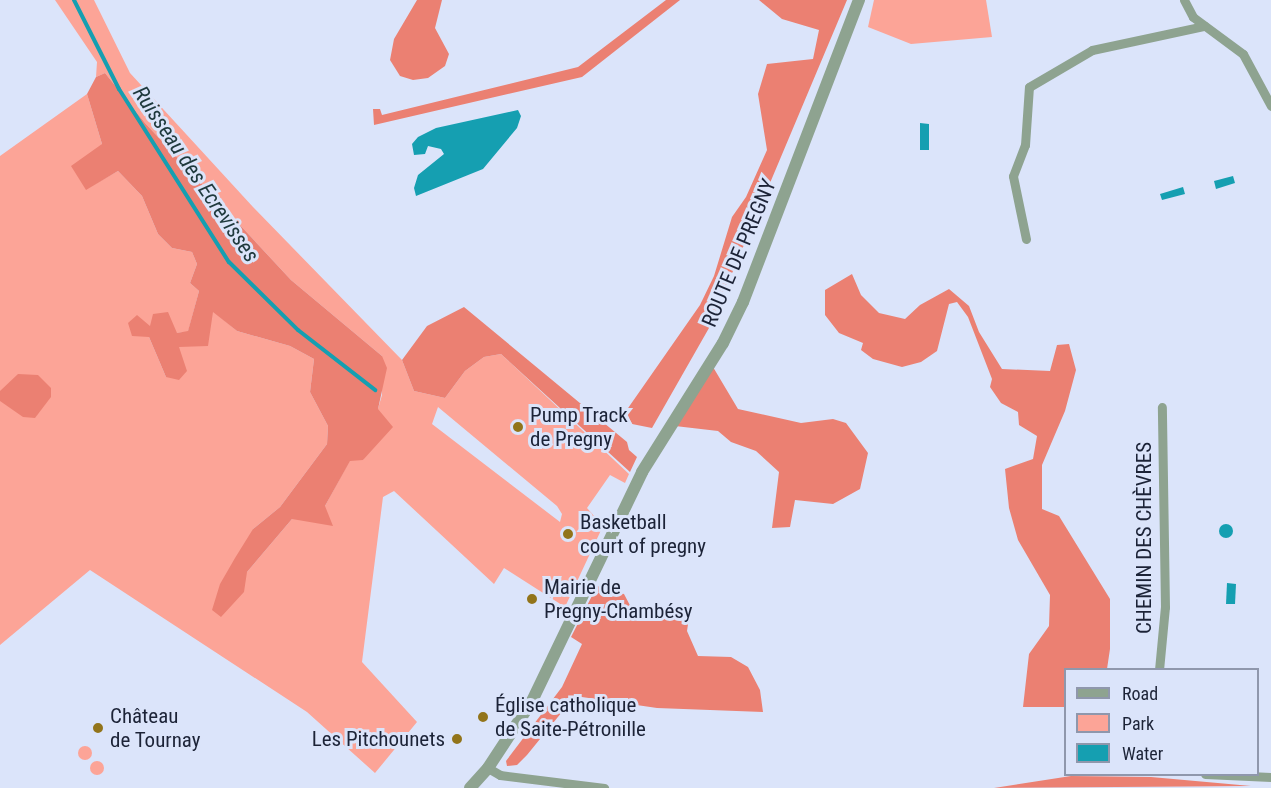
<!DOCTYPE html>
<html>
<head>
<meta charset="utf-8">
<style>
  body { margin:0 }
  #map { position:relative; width:1271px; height:788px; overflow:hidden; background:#dbe4fa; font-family:"Roboto Condensed",sans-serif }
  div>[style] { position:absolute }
  .green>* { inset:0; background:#fca497 }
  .round { border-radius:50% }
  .forest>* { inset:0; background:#eb8072 }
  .water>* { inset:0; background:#159fb1 }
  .stream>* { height:4px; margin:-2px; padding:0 2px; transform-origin:2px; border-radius:2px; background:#159fb1 }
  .minor>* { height:9px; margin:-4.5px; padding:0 4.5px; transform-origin:4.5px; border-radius:4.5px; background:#8ea390 }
  .tertiary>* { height:12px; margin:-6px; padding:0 6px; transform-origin:6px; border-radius:6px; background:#8ea390 }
  .dots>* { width:16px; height:16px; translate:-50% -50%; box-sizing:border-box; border:3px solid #dbe4fa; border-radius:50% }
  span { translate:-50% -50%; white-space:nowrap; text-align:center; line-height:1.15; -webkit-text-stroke:6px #dbe4fa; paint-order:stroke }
  .street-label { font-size:21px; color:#1c2337 }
  .poi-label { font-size:21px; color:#1c2337 }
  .left { translate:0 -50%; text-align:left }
  .right { translate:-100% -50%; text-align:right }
  .water-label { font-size:22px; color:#1f393d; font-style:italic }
  .legend { position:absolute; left:1064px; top:668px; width:195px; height:108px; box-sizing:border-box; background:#dbe4fa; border:2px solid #8f97ac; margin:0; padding:8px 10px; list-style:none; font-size:18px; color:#1c2337 }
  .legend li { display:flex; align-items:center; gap:12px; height:30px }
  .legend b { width:30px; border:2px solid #8f97ac }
</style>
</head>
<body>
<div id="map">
  <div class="green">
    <i style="clip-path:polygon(evenodd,55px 0,94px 0,130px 73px,253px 207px,402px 360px,414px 391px,445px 398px,465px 371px,484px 357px,501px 354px,629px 474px,625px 483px,610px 475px,587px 508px,603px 526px,565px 607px,504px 568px,494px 584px,394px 491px,383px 497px,362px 662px,417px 722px,375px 773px,307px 712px,90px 570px,0 645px,0 156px,87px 94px,102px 144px,86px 189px,118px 171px,142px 196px,158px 234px,172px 248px,192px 252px,197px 264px,190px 283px,199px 291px,188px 332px,177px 333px,151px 326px,149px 337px,166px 377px,179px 347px,213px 311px,237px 331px,290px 346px,314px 359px,310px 392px,328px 426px,327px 444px,280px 507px,253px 529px,247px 572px,292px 519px,325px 506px,350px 460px,363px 460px,382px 395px,382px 356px,291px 280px,145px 123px,105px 73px,96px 77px,97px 62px,55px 0,438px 407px,557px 506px,562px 514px,560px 522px,432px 424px,438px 407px)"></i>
    <i style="clip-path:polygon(874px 0,986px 0,992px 37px,911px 44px,868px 27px)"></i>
    <i class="round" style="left:78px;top:746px;width:14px;height:14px"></i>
    <i class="round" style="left:90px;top:761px;width:14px;height:14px"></i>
  </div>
  <div class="forest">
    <i style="clip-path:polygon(417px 0,442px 0,435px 28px,449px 54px,445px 66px,428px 78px,413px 80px,400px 76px,390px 60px,394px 39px)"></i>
    <i style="clip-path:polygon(666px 0,680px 0,582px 77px,374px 125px,373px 109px,380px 109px,382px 115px,578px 67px)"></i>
    <i style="clip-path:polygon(759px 0,847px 0,709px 328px,652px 428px,632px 424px,626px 411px,700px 305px,714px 276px,732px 217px,746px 197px,767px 150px,758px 94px,767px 64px,813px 59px,819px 30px,782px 19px)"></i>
    <i style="clip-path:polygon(105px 73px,145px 123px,291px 280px,382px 356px,387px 368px,378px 409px,393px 427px,363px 460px,350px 461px,325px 506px,333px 526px,292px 519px,247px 572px,244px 592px,221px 617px,212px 610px,220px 584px,235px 558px,253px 529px,280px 507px,327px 444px,328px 426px,310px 392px,314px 359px,290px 346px,237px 331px,213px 312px,208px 346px,179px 347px,187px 371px,179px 380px,166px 377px,149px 337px,132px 336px,128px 323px,137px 315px,150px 326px,153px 314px,168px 312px,177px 333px,188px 331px,199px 291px,190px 283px,197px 264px,192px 252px,172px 248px,158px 234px,142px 196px,118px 171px,86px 190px,71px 166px,102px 144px,87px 94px,96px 77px)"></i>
    <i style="clip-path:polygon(852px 274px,861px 295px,879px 313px,905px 319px,920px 305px,949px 289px,969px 306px,979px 332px,1002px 369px,1050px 371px,1057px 345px,1069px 344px,1076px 370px,1065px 411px,1042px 465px,1042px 509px,1059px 516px,1110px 599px,1110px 649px,1107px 669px,1066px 670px,1065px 707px,1023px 707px,1029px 654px,1049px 626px,1050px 595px,1018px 540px,1009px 508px,1005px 469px,1033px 459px,1037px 436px,1019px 425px,1018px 412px,1001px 403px,990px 387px,992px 379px,968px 317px,957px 302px,949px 304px,937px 351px,921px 362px,902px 367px,873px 359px,861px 350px,863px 343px,839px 333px,825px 315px,825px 290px)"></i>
    <i style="clip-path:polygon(464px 307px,627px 442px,629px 450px,637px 457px,630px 472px,501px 354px,484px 357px,465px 371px,445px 398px,414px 391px,402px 360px,427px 326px)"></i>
    <i style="clip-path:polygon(713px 367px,738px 409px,801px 423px,833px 419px,846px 423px,868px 453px,860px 489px,833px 504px,795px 500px,790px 527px,772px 528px,779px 472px,756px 451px,731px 442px,718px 431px,675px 426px)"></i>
    <i style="clip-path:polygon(18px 374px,38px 375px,51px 388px,51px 397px,35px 418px,23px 417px,0 401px,0 391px)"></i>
    <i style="clip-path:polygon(597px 586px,624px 594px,634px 613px,667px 607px,690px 611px,687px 631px,698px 656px,731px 657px,748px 667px,760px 690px,763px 712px,657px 708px,575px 696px,527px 755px,517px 765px,507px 766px,506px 761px,562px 687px,582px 644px,571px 637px)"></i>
    <i style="clip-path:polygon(1071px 776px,1151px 777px,1251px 786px,994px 788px)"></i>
  </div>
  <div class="water">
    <i style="clip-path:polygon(518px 110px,521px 116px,517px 128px,483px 169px,416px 196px,414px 188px,418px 175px,444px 154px,441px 149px,428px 146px,425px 154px,414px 155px,412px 144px,418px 137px,436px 128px)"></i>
    <i style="clip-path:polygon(920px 123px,929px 124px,929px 150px,920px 150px)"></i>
    <i style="clip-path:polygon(1233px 176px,1235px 183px,1216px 189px,1214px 181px)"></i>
    <i style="clip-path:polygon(1183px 187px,1185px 194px,1162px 200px,1160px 194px)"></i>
    <i class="round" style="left:1219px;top:524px;width:14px;height:14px"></i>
    <i style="clip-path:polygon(1227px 583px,1236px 584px,1235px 604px,1226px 604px)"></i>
  </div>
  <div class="stream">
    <i style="left:74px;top:0;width:100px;rotate:63.2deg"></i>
    <i style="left:119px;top:89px;width:205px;rotate:57.6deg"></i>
    <i style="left:229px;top:262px;width:97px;rotate:44.6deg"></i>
    <i style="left:298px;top:330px;width:98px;rotate:37.9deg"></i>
  </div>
  <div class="minor">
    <i style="left:1184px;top:0;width:19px;rotate:62deg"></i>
    <i style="left:1193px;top:17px;width:62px;rotate:36.5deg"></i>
    <i style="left:1243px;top:54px;width:59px;rotate:61.7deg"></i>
    <i style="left:1026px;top:239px;width:64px;rotate:-101.7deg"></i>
    <i style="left:1013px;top:176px;width:33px;rotate:-69deg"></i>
    <i style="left:1025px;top:145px;width:58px;rotate:-86.1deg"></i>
    <i style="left:1029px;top:87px;width:73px;rotate:-30.4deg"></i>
    <i style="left:1092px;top:50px;width:115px;rotate:-12.1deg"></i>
    <i style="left:1159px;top:670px;width:63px;rotate:-84.6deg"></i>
    <i style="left:1165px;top:607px;width:200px;rotate:-90.9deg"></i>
    <i style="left:488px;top:768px;width:14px;rotate:30deg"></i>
    <i style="left:500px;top:775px;width:105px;rotate:7.1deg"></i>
    <i style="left:1205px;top:774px;width:66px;rotate:2.6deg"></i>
  </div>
  <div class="tertiary">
    <i style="left:470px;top:788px;width:27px;rotate:-48deg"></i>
    <i style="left:488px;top:768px;width:80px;rotate:-56.7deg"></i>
    <i style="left:532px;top:701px;width:254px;rotate:-64.3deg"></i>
    <i style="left:642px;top:472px;width:152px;rotate:-57.9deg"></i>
    <i style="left:723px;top:343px;width:46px;rotate:-64deg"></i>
    <i style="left:743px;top:302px;width:324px;rotate:-69deg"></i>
  </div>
  <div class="dots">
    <i style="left:518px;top:427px;background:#92741a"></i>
    <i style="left:568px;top:534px;background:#92741a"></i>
    <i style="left:532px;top:599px;background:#92741a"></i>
    <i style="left:483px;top:717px;background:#92741a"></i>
    <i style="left:98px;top:728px;background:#92741a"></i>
    <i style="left:457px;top:739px;background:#92741a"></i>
  </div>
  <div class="street-label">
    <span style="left:739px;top:253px;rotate:-67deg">ROUTE DE PREGNY</span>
    <span style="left:1144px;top:538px;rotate:-90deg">CHEMIN DES CHÈVRES</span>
  </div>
  <div class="poi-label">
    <span class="left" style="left:530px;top:427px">Pump Track<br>de Pregny</span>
    <span class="left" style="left:580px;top:534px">Basketball<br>court of pregny</span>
    <span class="left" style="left:544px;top:599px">Mairie de<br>Pregny-Chambésy</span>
    <span class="left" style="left:495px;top:717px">Église catholique<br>de Saite-Pétronille</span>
    <span class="left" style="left:110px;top:728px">Château<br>de Tournay</span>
    <span class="right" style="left:445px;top:739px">Les Pitchounets</span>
  </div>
  <div class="water-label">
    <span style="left:196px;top:174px;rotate:56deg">Ruisseau des Ecrevisses</span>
  </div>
  <ul class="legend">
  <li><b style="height:8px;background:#8ea390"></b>Road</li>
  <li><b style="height:16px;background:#fca497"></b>Park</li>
  <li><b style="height:16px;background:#159fb1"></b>Water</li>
  </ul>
</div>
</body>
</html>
